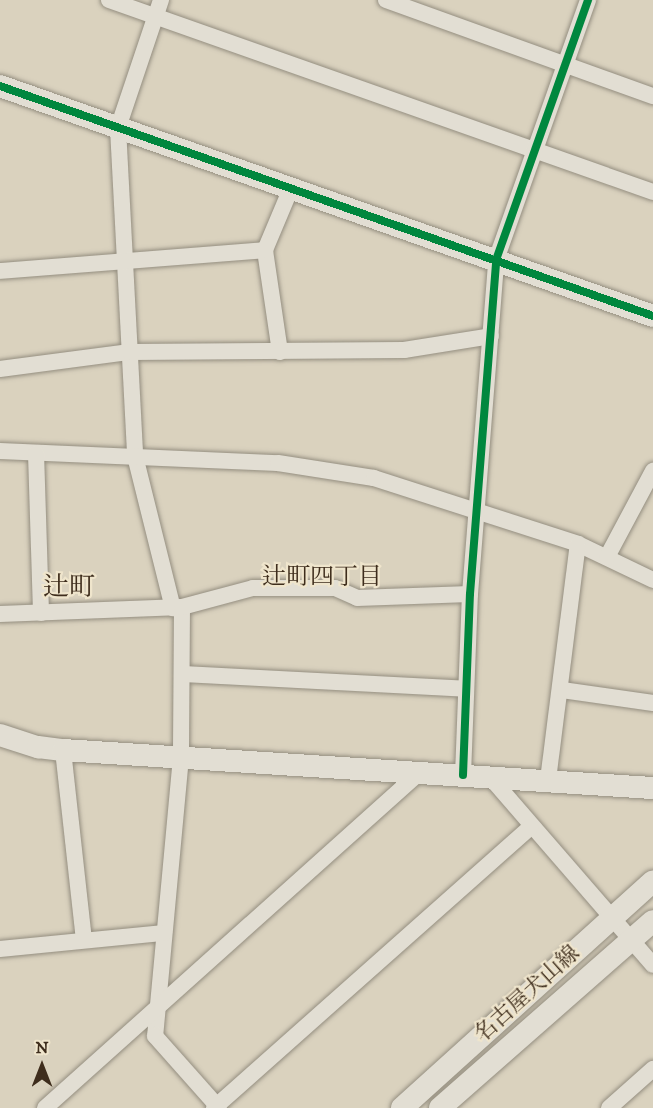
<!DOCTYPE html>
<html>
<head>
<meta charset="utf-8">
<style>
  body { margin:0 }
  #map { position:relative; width:653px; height:1108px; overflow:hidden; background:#dad2be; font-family:"IM FELL DW Pica","Noto Serif JP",serif }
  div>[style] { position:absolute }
  .roads { filter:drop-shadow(0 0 2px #948e80) drop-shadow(0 0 2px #948e80) }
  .street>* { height:16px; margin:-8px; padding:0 8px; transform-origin:8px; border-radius:8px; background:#e2ded3 }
  .secondary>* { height:22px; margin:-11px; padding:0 11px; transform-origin:11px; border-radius:11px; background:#e2ded3 }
  .cycleway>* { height:8px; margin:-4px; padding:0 4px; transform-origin:4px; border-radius:4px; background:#00873e }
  span { translate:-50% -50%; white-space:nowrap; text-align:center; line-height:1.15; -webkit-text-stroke:4.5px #efe5cc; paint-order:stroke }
  .street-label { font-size:22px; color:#3e2d1c }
  .neighbourhood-label { font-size:24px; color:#3e2d1c }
  .quarter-label { font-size:26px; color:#3e2d1c }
  .north { position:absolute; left:12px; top:1036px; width:60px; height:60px; -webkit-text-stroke:4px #efe5cc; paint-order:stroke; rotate:0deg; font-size:16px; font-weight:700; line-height:24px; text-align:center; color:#3e2d1c }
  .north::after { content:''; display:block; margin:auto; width:21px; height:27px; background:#3e2d1c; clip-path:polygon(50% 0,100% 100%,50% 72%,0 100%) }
</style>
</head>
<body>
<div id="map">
  <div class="roads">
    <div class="street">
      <i style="left:109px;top:0;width:577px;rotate:19.44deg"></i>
      <i style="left:161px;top:0;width:135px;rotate:108.6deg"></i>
      <i style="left:118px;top:128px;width:328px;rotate:87deg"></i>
      <i style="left:135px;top:456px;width:157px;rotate:76deg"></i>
      <i style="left:386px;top:0;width:284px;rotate:19.8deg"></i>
      <i style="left:0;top:271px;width:266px;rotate:-4.5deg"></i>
      <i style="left:280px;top:352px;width:103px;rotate:-98.4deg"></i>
      <i style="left:265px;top:250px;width:67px;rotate:-67.2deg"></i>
      <i style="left:0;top:369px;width:131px;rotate:-7.5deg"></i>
      <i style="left:130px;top:352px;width:274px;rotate:-0.4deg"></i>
      <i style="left:404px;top:350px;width:88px;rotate:-9.1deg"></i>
      <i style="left:0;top:451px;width:278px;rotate:2.5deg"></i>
      <i style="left:278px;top:463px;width:97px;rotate:8.9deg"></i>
      <i style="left:374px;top:478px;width:214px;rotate:17.9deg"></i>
      <i style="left:578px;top:544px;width:83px;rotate:25.6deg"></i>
      <i style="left:36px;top:453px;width:160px;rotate:88.2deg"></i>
      <i style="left:607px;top:557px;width:98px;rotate:-61.9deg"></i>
      <i style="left:182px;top:607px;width:150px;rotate:90.4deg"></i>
      <i style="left:181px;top:757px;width:280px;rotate:95.3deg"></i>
      <i style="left:155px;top:1036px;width:96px;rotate:48.4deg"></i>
      <i style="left:0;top:614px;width:182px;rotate:-2.2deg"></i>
      <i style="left:182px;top:607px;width:73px;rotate:-15deg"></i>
      <i style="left:253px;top:588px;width:82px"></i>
      <i style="left:335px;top:588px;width:24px;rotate:24deg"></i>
      <i style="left:357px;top:598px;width:113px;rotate:-2deg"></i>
      <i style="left:183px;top:674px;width:283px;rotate:3deg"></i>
      <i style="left:562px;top:690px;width:92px;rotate:8.1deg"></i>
      <i style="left:63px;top:750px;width:191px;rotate:83.7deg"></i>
      <i style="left:463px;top:775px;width:181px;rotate:-87.8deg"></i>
      <i style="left:470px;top:594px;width:335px;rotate:-85.5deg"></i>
      <i style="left:496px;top:260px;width:276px;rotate:-70.5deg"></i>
      <i style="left:491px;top:778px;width:247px;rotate:49.1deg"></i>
      <i style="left:548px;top:780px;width:238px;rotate:-82.8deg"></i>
      <i style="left:0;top:949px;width:165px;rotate:-5.6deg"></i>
      <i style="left:45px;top:1108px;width:502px;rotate:-41.85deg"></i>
      <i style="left:214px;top:1108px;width:423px;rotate:-41.6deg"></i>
      <i style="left:609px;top:1108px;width:59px;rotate:-41.6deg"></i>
    </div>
    <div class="secondary">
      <i style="left:0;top:86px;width:692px;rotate:19.4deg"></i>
      <i style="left:0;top:735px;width:40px;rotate:18deg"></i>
      <i style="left:38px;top:747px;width:25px;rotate:7deg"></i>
      <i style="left:63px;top:750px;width:591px;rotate:3.69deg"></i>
      <i style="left:402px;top:1108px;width:338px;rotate:-42.1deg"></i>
      <i style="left:440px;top:1108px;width:283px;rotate:-41.3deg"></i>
    </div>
  </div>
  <div class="cycleway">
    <i style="left:0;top:86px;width:692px;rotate:19.4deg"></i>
    <i style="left:463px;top:775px;width:181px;rotate:-87.8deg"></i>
    <i style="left:470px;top:594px;width:335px;rotate:-85.5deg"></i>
    <i style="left:496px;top:260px;width:276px;rotate:-70.5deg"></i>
  </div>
  <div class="street-label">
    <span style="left:527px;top:994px;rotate:-42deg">名古屋犬山線</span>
  </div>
  <div class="neighbourhood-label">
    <span style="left:322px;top:578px">辻町四丁目</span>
  </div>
  <div class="quarter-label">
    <span style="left:69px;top:588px">辻町</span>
  </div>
  <div class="north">N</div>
</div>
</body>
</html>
